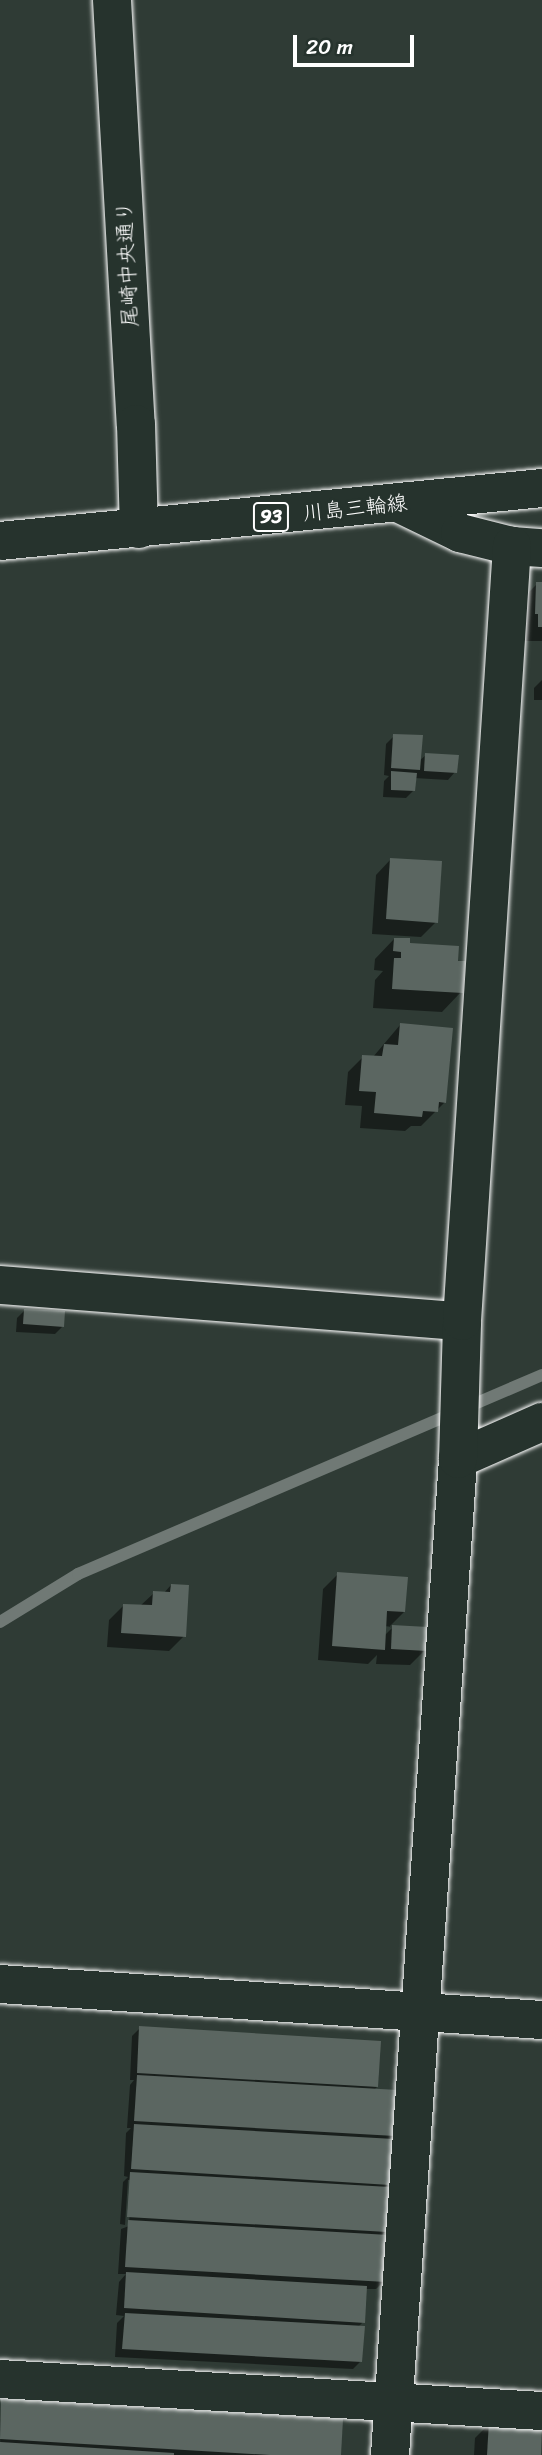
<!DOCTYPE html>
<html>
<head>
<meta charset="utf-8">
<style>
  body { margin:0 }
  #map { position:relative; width:542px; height:2455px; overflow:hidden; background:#2f3b35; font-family:Sriracha,"Klee One",sans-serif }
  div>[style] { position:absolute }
  .shadow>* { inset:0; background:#0007 }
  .stream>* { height:12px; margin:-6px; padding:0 6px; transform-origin:6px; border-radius:6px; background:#707975 }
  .building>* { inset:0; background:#5b6661 }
  .roads { filter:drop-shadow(0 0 2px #fff) drop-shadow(0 0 2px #fff) }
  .minor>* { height:38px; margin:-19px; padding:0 19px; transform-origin:19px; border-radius:19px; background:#26332d }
  .tertiary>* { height:38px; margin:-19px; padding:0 19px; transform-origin:19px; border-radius:19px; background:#26332d }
  .primary>* { height:38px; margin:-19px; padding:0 19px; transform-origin:19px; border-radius:19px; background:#26332d }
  span { translate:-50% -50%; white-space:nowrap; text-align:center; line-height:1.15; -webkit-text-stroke:5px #26332d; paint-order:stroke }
  .shield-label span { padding:2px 5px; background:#26332d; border:2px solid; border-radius:5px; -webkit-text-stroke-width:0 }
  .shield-label { font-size:19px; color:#fff; font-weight:700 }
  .street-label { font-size:21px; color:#fff }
  .scale { position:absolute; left:293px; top:35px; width:121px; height:32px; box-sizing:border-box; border:4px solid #fff; border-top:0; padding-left:9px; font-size:21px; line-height:24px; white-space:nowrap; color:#fff; -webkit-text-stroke:5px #26332d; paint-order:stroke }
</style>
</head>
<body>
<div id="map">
  <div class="shadow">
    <i style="clip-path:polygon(537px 584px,542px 584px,542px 641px,523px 641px,522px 599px)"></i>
    <i style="clip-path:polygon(542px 680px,542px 700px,534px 700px,534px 688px)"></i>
    <i style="clip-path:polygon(394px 736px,419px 761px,426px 755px,455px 772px,448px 780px,414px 778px,414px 790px,406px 798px,383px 797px,384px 781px,389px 776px,384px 775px,386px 744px)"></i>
    <i style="clip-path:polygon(391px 859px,436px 922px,421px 937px,372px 934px,376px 875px)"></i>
    <i style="clip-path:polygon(394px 939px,408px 945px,461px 992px,442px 1012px,373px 1008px,375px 980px,383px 971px,374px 970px,375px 959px)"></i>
    <i style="clip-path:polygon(400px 1025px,445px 1102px,421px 1126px,411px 1126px,405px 1131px,360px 1128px,362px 1106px,345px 1105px,348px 1072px,363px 1057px,373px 1057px)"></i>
    <i style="clip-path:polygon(25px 1310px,63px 1326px,55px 1334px,16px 1332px,17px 1318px)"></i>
    <i style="clip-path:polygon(evenodd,338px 1574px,404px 1612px,389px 1627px,426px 1628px,425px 1650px,410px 1665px,376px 1664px,377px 1655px,368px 1664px,318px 1660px,323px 1589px,338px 1574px,384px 1626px,393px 1627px,384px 1636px,384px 1626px)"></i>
    <i style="clip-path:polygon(171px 1585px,184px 1636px,169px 1651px,107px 1647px,109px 1620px,124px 1605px,140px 1606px,154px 1593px,163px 1594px)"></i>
    <i style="clip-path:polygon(140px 2028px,377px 2087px,373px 2091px,393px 2136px,388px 2141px,389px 2184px,384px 2188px,386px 2231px,381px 2236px,384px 2281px,376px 2289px,365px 2289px,363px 2322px,358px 2327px,361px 2361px,353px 2369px,115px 2357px,117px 2323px,124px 2316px,116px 2315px,119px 2282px,126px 2274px,118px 2274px,121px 2229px,129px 2226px,131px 2180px,128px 2180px,125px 2225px,120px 2224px,123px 2182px,128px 2177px,124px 2176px,126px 2133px,131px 2128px,127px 2128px,130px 2085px,134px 2080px,130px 2080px,132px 2036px)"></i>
    <i style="clip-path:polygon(1px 2401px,339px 2455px,0 2455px)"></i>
    <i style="clip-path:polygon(490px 2423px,539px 2455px,474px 2455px,475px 2438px)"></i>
  </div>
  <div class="stream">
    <i style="left:0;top:1622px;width:92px;rotate:-31.6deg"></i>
    <i style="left:78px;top:1574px;width:505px;rotate:-23.21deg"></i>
  </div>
  <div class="building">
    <i style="clip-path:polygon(536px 582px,542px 582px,542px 627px,538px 627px,538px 614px,535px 614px)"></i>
    <i style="clip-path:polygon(393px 734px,423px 735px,420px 770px,391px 768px)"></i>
    <i style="clip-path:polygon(425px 753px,459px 755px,457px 773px,424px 771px)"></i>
    <i style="clip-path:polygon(391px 771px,417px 773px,415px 791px,391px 790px)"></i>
    <i style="clip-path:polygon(390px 858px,442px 861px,438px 923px,386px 919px)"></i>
    <i style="clip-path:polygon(394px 938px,410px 938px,410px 943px,459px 946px,458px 961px,465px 961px,463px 993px,392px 989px,394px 958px,401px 958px,401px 952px,393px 951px)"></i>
    <i style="clip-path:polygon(400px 1023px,453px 1028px,446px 1103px,439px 1102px,438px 1112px,423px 1111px,422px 1117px,374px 1113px,376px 1092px,359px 1091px,362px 1055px,382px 1056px,384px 1044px,398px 1045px)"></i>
    <i style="clip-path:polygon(24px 1309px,65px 1311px,64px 1327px,23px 1324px)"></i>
    <i style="clip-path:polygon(337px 1572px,408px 1577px,405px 1612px,387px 1611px,385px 1650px,332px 1646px)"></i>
    <i style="clip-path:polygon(171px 1584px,189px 1585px,186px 1637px,121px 1633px,123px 1604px,152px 1605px,153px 1591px,170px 1592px)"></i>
    <i style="clip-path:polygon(392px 1625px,428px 1627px,427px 1651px,391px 1649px)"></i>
    <i style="clip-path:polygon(139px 2026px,381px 2041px,378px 2087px,137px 2073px)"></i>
    <i style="clip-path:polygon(137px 2075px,398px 2090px,395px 2136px,134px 2121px)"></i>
    <i style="clip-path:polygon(134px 2124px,394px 2139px,390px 2185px,131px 2169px)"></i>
    <i style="clip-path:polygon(130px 2172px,390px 2187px,387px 2232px,127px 2217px)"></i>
    <i style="clip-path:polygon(128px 2220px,389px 2235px,386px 2282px,125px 2267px)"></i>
    <i style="clip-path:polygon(126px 2272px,367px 2286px,365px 2323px,124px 2308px)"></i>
    <i style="clip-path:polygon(125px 2313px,365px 2326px,362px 2362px,122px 2349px)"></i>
    <i style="clip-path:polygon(1px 2399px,343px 2419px,341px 2455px,270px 2455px,0 2439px)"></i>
    <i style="clip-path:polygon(489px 2421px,542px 2425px,541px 2455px,487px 2455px)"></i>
    <i style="clip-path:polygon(0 2442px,174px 2453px,174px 2455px,0 2455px)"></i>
  </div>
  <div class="roads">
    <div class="minor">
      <i style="left:400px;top:504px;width:67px;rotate:25.8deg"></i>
      <i style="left:460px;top:533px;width:54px;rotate:14deg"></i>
      <i style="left:512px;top:546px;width:30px;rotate:4deg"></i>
      <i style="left:0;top:1285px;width:463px;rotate:4.5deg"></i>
      <i style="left:458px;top:1459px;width:92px;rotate:-23.8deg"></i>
      <i style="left:0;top:1984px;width:543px;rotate:3.8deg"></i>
      <i style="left:0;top:2379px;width:543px;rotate:3.38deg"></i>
      <i style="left:390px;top:2455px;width:998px;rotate:-86.09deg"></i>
      <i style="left:458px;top:1459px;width:138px;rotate:-88.3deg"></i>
      <i style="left:462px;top:1321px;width:777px;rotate:-86.31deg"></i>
    </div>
    <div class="tertiary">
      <i style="left:112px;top:0;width:425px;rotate:86.8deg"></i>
      <i style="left:136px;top:424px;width:105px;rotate:88.4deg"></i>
    </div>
    <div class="primary">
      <i style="left:0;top:541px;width:545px;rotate:-5.58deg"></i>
    </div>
  </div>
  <div class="shield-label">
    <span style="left:271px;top:517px">93</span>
  </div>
  <div class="street-label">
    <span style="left:127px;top:264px;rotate:-93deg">尾崎中央通り</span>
    <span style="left:355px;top:508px;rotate:-6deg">川島三輪線</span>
  </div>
  <div class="scale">20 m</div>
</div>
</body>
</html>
